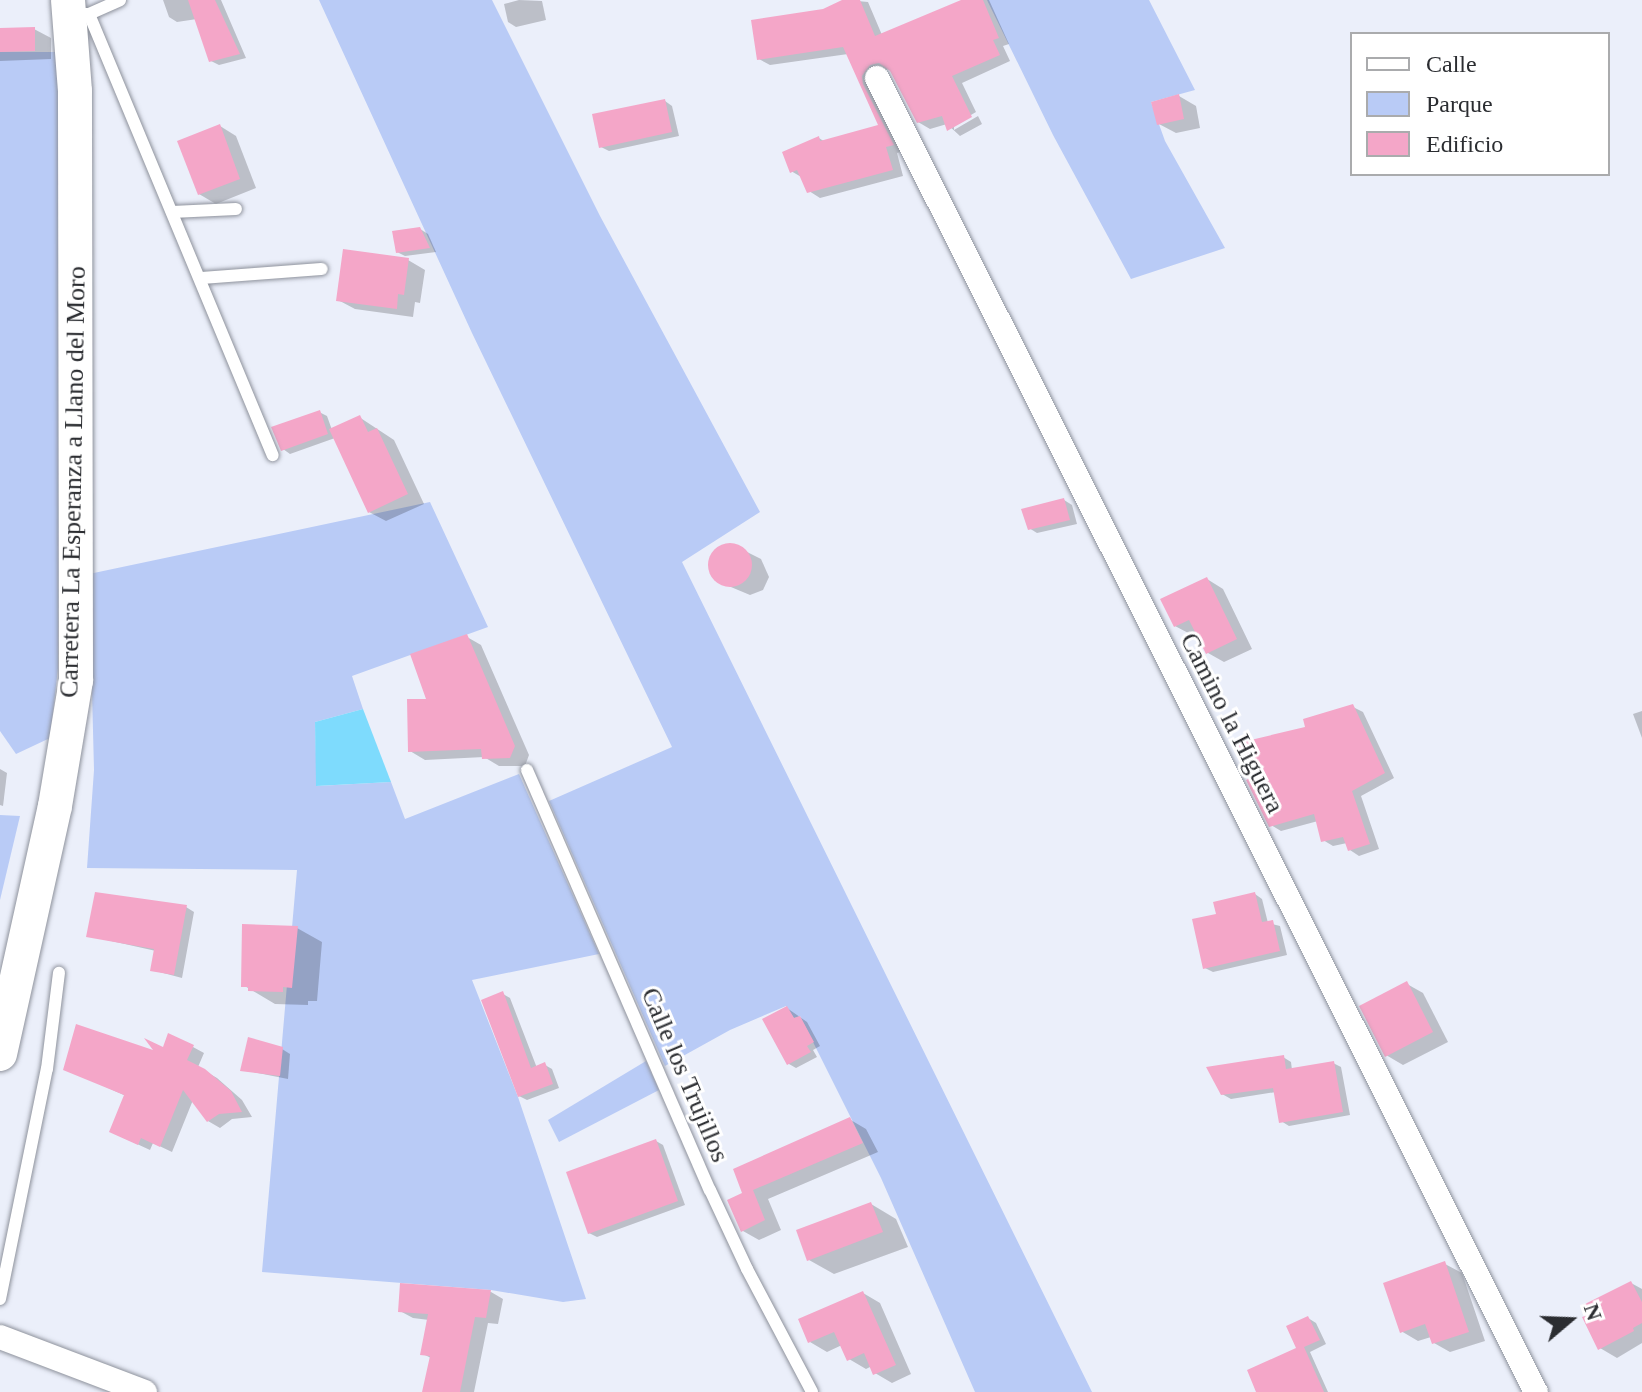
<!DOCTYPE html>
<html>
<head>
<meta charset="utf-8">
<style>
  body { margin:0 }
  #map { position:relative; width:1642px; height:1392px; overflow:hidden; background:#ebeffa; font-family:"Times New Roman",serif }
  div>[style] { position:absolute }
  .green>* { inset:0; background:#b9cbf6 }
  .water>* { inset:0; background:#7edbfd }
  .shadow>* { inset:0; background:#0003 }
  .building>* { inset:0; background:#f4a6c8 }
  .round { border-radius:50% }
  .roads { filter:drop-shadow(0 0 2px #8e929c) drop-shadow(0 0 2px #8e929c) }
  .service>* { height:12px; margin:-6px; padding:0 6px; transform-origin:6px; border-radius:6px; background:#fff }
  .minor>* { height:24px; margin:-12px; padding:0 12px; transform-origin:12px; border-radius:12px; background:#fff }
  .secondary>* { height:34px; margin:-17px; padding:0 17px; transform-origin:17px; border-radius:17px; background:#fff }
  span { translate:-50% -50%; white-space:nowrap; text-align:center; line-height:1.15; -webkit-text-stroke:6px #fff; paint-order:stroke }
  .street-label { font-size:26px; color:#2b2d31 }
  .legend { position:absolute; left:1350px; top:32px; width:260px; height:144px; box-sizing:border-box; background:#fff; border:2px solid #aaabad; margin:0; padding:10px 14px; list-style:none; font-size:24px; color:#2b2d31 }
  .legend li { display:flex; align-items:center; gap:16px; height:40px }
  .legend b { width:40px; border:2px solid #aaabad }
  .north { position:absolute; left:1530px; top:1280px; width:80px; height:80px; -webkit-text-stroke:6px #fff; paint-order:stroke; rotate:71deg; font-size:22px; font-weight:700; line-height:32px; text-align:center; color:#2b2d31 }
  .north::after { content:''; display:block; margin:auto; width:28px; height:36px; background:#2b2d31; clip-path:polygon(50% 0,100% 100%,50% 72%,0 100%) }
</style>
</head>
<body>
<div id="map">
  <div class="green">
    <i style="clip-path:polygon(319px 0,492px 0,600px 216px,760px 512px,682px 562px,1092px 1392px,975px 1392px,881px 1178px,800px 1016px,794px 1018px,786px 1006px,730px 1030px,665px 1066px,549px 801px,672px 747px,472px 333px)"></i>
    <i style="clip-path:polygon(987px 0,1149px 0,1195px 90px,1151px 102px,1165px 141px,1225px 248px,1131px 279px,1053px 135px)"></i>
    <i style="clip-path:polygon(0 52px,58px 52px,61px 229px,58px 668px,50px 738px,16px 754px,0 731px)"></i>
    <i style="clip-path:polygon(430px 502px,488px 627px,352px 676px,363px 709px,315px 722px,317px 786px,391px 782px,405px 819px,519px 774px,599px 954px,472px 980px,518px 1097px,586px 1299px,563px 1302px,491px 1290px,262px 1272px,297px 870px,87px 868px,94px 770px,89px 574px)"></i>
    <i style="clip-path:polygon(0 815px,20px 816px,0 900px)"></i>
    <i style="clip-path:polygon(646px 1061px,659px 1090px,559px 1142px,548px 1120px)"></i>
  </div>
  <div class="water">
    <i style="clip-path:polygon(363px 709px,391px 782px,316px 786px,315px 722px)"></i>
  </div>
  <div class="shadow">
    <i style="clip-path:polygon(163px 0,221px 0,246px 58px,219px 65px,211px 61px,197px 19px,177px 22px,169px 17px)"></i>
    <i style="clip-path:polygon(519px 0,542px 1px,546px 20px,516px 27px,508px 22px,504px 4px)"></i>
    <i style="clip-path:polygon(847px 0,868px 2px,882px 35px,966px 0,989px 0,1009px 44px,1003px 46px,1010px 61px,962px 83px,976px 112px,954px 125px,954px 130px,978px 116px,982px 124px,960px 136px,947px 124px,930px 129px,918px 122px,890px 68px,876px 75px,904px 151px,897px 153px,903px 176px,820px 198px,809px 191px,803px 178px,791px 171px,819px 138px,825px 142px,880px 127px,848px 54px,770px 65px,759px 59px,823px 11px)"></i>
    <i style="clip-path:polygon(34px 29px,51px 38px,51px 59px,0 61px,0 30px)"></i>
    <i style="clip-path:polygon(1179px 96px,1196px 106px,1200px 128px,1176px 133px,1159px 124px)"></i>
    <i style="clip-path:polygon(665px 101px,672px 106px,679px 136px,609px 151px,601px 147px)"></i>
    <i style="clip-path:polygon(220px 126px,236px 136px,256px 188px,216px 204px,199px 194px)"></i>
    <i style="clip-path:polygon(420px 229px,428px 234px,436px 252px,405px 256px,397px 252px)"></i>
    <i style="clip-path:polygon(408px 260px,425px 270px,420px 303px,415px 302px,413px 317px,355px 309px,338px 300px)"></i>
    <i style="clip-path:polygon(319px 412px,327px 416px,332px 430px,359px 417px,394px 440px,424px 504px,386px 521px,369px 512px,335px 438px,290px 454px,283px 449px)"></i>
    <i style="clip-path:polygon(1064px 500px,1072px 505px,1077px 524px,1037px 533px,1029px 528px)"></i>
    <i style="clip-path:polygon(731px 544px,761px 559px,769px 577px,763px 590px,750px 595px,719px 582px,710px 563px,714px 552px)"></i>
    <i style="clip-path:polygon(1207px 579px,1223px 589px,1252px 649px,1224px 662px,1208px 653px,1198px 633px,1192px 635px,1175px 626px)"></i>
    <i style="clip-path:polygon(467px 637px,481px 645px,529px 755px,525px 766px,499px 766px,484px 757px,425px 760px,410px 751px)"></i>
    <i style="clip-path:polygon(1353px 707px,1363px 712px,1394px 778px,1361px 796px,1379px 849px,1359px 856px,1350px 850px,1347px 843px,1333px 846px,1323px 840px,1318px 821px,1281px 831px,1271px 825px)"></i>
    <i style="clip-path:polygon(1642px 711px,1642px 738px,1633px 714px)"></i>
    <i style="clip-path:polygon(0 769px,7px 773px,3px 806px,0 805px)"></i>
    <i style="clip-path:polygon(1255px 894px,1262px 899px,1268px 923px,1280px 926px,1287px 955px,1213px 972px,1205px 968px,1218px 916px)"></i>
    <i style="clip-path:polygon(186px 907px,194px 912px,182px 978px,152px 970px,156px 951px,89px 936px)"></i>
    <i style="clip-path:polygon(297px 928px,322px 942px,317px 1001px,308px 1001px,308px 1005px,275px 1004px,243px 985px)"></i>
    <i style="clip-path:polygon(1407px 984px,1423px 993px,1448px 1042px,1403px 1065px,1386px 1055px)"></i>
    <i style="clip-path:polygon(503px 994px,510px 998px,537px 1068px,545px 1065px,552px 1069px,559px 1088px,527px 1100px,519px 1096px)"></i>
    <i style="clip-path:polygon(787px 1008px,807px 1022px,820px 1046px,813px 1050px,817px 1057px,796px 1068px,789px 1064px)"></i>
    <i style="clip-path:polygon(193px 1047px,204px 1053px,198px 1067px,217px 1078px,242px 1100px,252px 1117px,232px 1119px,220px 1128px,208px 1121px,193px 1100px,172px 1152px,153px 1143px,150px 1150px,111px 1132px,126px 1096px,66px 1069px)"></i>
    <i style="clip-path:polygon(282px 1049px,290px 1054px,288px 1079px,243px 1070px)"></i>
    <i style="clip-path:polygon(1283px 1057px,1291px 1062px,1292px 1070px,1333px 1063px,1341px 1067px,1350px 1115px,1289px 1126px,1281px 1121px,1276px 1092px,1231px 1099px,1222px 1094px)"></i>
    <i style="clip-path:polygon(849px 1119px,866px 1129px,878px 1152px,768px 1199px,781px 1230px,759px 1240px,743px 1231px,745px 1194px)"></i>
    <i style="clip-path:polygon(656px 1141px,663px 1145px,685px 1205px,597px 1237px,589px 1233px)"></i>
    <i style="clip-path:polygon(871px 1204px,896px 1219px,908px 1247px,834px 1274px,809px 1260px)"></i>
    <i style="clip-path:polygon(1445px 1264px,1462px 1273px,1485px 1341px,1450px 1352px,1434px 1343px,1431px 1337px,1418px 1341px,1401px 1331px)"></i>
    <i style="clip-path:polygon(1631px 1283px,1642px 1289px,1642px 1343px,1617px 1358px,1600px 1348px)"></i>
    <i style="clip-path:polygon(402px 1285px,491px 1292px,503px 1299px,498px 1324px,488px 1323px,474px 1392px,424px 1392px,431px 1358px,423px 1354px,429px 1320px,413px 1318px,400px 1311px)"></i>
    <i style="clip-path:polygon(863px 1293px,880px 1303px,911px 1374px,892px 1383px,875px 1373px,872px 1366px,866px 1369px,849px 1359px,842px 1345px,827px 1352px,810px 1342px)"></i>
    <i style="clip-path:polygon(1308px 1318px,1316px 1323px,1326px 1344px,1310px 1352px,1328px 1392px,1263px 1392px,1299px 1349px)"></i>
  </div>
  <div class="building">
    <i style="clip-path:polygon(188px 0,215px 0,240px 54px,209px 62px)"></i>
    <i style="clip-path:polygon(842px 0,860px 0,875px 36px,961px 0,983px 0,999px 38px,993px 40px,1000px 55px,952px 76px,972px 117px,947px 131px,942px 116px,917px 123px,890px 71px,879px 63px,870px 65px,862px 76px,863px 84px,894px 145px,886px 147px,893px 170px,807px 193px,797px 170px,790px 173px,782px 152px,819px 136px,820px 141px,878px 125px,843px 47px,757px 60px,751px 20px,823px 9px)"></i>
    <i style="clip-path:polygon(35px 27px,35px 51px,0 52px,0 28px)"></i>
    <i style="clip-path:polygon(1179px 94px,1184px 119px,1157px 125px,1151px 102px)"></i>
    <i style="clip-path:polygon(665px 99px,672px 132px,599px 148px,592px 114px)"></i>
    <i style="clip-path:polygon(220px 124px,240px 179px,198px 195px,177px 141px)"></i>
    <i style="clip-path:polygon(420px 227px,430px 248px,396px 253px,392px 231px)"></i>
    <i style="clip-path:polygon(343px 249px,409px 258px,404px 295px,398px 294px,397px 309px,336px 301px)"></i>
    <i style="clip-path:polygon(320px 410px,328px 434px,281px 451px,271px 427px)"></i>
    <i style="clip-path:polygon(360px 415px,368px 432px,377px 428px,408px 494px,368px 513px,329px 429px)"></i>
    <i style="clip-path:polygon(1064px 498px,1070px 520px,1028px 530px,1021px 509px)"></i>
    <i class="round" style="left:708px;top:543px;width:44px;height:44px"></i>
    <i style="clip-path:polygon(1207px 577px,1237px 639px,1206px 654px,1189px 620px,1174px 627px,1160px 599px)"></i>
    <i style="clip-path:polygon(467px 634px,515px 746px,510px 758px,482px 759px,481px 749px,408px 752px,407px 699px,426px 699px,410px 654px)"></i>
    <i style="clip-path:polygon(1353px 704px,1385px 773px,1352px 791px,1370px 844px,1348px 851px,1343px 837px,1321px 842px,1314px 814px,1269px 827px,1246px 780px,1250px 778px,1238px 743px,1305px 727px,1303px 719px)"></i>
    <i style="clip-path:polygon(95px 892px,187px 905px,174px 975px,150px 971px,154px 949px,86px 937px)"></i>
    <i style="clip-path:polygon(1255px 892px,1262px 922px,1273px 920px,1280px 951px,1203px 969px,1192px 919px,1216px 914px,1213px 902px)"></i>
    <i style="clip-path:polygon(242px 924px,298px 926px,292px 988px,283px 987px,283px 992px,248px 991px,248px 987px,241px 987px)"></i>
    <i style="clip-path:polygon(1407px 981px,1433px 1032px,1385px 1057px,1359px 1006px)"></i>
    <i style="clip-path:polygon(503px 991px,531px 1068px,545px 1062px,553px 1084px,518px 1097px,481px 1000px)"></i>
    <i style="clip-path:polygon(787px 1006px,794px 1018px,800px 1016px,814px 1042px,807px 1046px,811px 1052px,787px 1065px,762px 1019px)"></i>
    <i style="clip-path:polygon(76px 1024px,153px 1050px,144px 1038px,163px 1047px,168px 1033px,194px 1045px,187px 1060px,205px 1069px,231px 1091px,242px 1112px,219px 1114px,207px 1122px,183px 1090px,160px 1147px,141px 1138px,138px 1145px,109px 1132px,124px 1095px,63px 1070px)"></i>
    <i style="clip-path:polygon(248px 1037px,283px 1047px,280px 1076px,240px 1071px)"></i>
    <i style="clip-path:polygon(1284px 1055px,1286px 1069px,1334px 1061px,1343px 1112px,1279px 1123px,1273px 1088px,1221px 1095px,1206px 1067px)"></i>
    <i style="clip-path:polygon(850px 1117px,863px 1143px,753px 1190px,765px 1220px,741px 1232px,727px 1200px,742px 1193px,733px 1169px)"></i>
    <i style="clip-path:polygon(656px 1139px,678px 1201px,588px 1234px,566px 1172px)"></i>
    <i style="clip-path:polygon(871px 1202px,883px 1232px,807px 1261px,796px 1230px)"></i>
    <i style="clip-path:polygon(1445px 1261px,1469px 1332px,1432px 1344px,1425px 1324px,1400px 1333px,1383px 1283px)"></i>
    <i style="clip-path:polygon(1631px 1281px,1642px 1302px,1642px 1323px,1633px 1328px,1634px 1331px,1598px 1350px,1582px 1317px,1588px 1315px,1583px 1305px)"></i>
    <i style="clip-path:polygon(400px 1283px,491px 1290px,486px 1318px,475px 1317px,460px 1392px,422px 1392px,430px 1356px,420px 1355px,428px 1314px,398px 1312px)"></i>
    <i style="clip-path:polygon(863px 1291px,896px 1365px,873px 1375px,864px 1353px,847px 1361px,834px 1332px,808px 1343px,798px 1319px)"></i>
    <i style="clip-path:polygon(1308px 1316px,1320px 1340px,1304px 1347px,1324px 1392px,1256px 1392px,1247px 1370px,1296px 1348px,1286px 1326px)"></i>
  </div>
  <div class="roads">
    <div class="service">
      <i style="left:73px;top:14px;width:16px"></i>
      <i style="left:89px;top:14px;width:478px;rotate:67.4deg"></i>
      <i style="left:89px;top:14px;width:34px;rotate:-24deg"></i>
      <i style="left:172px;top:212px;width:64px;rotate:-2.7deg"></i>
      <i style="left:201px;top:278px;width:121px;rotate:-4.3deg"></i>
      <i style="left:527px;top:770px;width:458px;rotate:66.5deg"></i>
      <i style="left:710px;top:1190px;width:87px;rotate:64.9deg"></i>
      <i style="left:747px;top:1269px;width:139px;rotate:62.1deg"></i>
      <i style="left:0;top:1299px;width:235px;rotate:-78.5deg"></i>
      <i style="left:47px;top:1069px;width:97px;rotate:-82.9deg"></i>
    </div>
    <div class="minor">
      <i style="left:877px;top:78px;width:1470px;rotate:63.37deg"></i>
      <i style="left:0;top:1337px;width:155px;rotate:20.8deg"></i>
    </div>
    <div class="secondary">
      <i style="left:0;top:1054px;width:254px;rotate:-77.5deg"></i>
      <i style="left:55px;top:806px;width:127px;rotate:-80.5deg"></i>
      <i style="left:76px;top:681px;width:590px;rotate:-90.1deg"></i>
      <i style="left:75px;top:91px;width:91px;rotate:-94.4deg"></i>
    </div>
  </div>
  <div class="street-label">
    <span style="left:73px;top:482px;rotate:-89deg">Carretera La Esperanza a Llano del Moro</span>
    <span style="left:1232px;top:723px;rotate:63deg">Camino la Higuera</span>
    <span style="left:685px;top:1075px;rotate:67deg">Calle los Trujillos</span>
  </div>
  <ul class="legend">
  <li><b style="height:10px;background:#fff"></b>Calle</li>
  <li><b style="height:22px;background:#b9cbf6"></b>Parque</li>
  <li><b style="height:22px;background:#f4a6c8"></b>Edificio</li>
  </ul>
  <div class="north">N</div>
</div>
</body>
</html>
